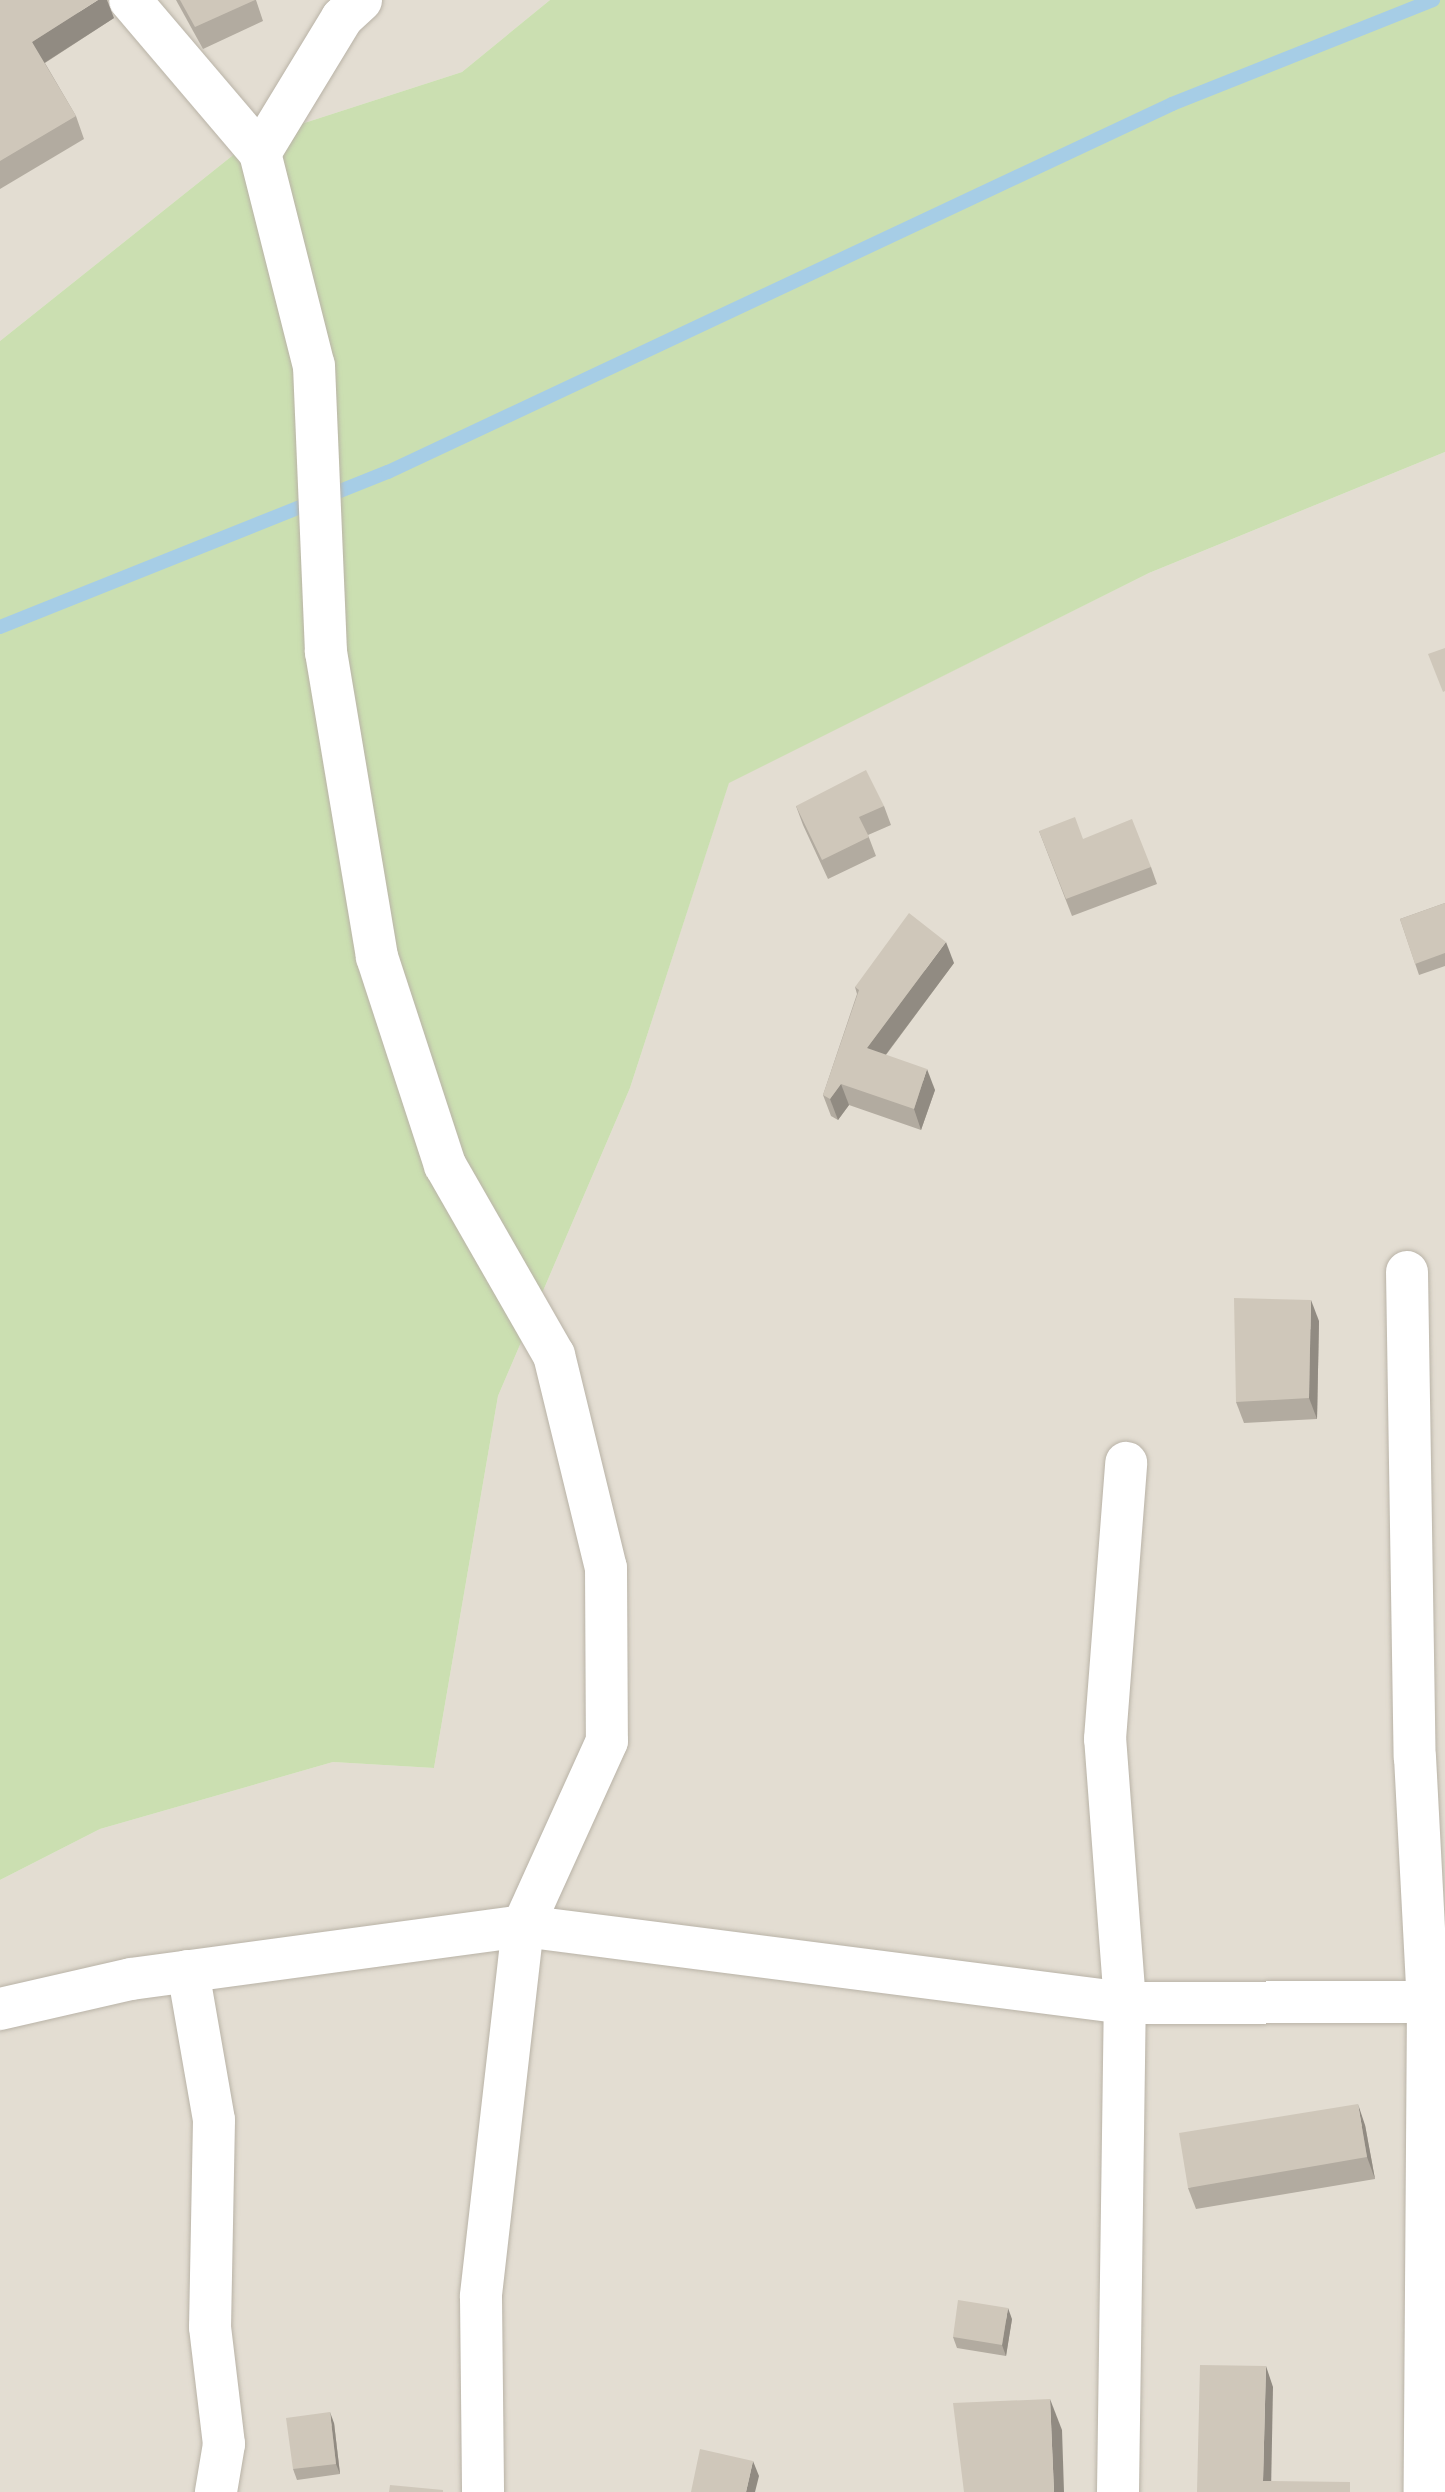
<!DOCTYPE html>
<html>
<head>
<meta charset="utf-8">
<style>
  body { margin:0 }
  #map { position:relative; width:1445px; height:2492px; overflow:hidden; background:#efebe4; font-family:Ubuntu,sans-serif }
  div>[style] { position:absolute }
  .residential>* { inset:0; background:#e3ddd2 }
  .green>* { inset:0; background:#cbdfb1 }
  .stream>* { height:14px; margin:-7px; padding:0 7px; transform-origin:7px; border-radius:7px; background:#a6cde6 }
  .roads { filter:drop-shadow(0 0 2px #b9b3a7) drop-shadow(0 0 2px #b9b3a7) }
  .street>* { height:42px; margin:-21px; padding:0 21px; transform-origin:21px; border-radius:21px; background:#fff }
  .wall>* { inset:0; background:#b2aba0 }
  .shaded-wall>* { inset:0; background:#918b82 }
  .building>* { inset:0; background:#cfc7ba }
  span { translate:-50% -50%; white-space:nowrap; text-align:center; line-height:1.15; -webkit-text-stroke:7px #fff; paint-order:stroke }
</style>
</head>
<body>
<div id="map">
  <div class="residential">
    <i style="clip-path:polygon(0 0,550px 0,462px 72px,252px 140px,0 341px)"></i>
    <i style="clip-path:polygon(1445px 452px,1445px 2492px,0 2492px,0 1880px,100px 1829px,333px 1762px,434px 1768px,498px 1396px,630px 1088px,729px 782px,1149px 573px)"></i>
  </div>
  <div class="green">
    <i style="clip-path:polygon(550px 0,1445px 0,1445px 452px,1149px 573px,729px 783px,630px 1088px,498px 1396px,434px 1768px,333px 1762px,100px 1829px,0 1880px,0 341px,252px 140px,462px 72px)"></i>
  </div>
  <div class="stream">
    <i style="left:0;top:627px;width:418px;rotate:-21.8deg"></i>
    <i style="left:388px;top:472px;width:866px;rotate:-25.14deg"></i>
    <i style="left:1172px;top:104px;width:281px;rotate:-21.7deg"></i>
  </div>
  <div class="roads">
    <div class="street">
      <i style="left:130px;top:0;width:201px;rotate:49.6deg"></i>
      <i style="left:260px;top:153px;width:220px;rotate:75.8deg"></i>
      <i style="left:314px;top:366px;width:286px;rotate:87.6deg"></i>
      <i style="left:326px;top:652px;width:309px;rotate:80.5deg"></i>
      <i style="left:377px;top:957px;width:219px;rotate:71.9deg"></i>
      <i style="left:445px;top:1165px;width:219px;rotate:60.2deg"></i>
      <i style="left:554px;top:1355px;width:219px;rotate:76.3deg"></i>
      <i style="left:606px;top:1568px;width:173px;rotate:89.7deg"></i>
      <i style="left:607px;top:1741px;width:203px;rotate:114.4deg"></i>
      <i style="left:523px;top:1926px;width:373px;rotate:96.5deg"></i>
      <i style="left:481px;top:2297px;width:195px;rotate:89.4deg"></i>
      <i style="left:260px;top:153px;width:158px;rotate:-58.7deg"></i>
      <i style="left:342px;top:18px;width:26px;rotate:-43deg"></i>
      <i style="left:1407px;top:1272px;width:485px;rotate:89.1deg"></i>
      <i style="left:1415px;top:1757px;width:245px;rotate:87deg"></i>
      <i style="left:1428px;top:2002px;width:490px;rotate:90.4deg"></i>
      <i style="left:188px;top:1971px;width:151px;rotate:80.1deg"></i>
      <i style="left:214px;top:2120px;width:207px;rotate:91.1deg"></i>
      <i style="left:210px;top:2327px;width:118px;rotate:83.2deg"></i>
      <i style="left:224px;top:2444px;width:49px;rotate:99.5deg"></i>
      <i style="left:0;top:2009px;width:134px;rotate:-12.9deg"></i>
      <i style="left:131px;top:1979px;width:396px;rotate:-7.7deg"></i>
      <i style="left:523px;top:1926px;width:607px;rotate:7.29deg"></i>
      <i style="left:1125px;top:2003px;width:320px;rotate:-0.2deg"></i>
      <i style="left:1118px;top:2492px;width:489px;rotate:-89.2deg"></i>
      <i style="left:1125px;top:2003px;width:265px;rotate:-94.3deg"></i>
      <i style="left:1105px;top:1739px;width:277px;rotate:-85.6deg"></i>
    </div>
  </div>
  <div class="wall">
    <i style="clip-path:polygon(0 0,114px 18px,45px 63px,76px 116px,84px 139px,0 189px)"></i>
    <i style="clip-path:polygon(176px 0,256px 0,263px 21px,203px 49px)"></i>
    <i style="clip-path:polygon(796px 806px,884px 806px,891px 825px,868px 835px,876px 856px,828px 879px,803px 825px)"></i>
    <i style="clip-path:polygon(1039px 831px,1083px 839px,1151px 867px,1157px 884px,1072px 916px)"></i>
    <i style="clip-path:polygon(1445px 903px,1445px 966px,1419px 975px,1400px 919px)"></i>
    <i style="clip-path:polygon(954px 963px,886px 1055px,935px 1090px,921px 1130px,849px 1105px,838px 1120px,831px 1116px,823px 1095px,857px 994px,855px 987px)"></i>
    <i style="clip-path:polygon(1319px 1321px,1317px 1419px,1244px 1423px,1236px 1402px)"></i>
    <i style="clip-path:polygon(1365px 2125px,1375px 2179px,1196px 2209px,1188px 2188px)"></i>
    <i style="clip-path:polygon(1012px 2319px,1006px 2356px,957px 2348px,953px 2337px)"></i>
    <i style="clip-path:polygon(334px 2423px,340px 2474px,297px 2480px,293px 2469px)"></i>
  </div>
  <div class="shaded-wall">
    <i style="clip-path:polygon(98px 0,107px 0,114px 18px,41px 65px,32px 42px)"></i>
    <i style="clip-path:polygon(946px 942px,954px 963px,875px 1069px,867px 1048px)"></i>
    <i style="clip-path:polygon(927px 1069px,935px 1090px,921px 1130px,914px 1109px)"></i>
    <i style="clip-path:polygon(841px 1084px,849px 1105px,838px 1120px,830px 1099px)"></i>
    <i style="clip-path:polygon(1311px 1300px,1319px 1321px,1317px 1419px,1309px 1398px)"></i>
    <i style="clip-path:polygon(1358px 2104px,1365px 2125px,1375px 2179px,1367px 2157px)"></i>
    <i style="clip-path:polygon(1008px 2308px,1012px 2319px,1006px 2356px,1002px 2345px)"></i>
    <i style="clip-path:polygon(1266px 2366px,1273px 2387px,1271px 2492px,1263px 2481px)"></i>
    <i style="clip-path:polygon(1050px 2399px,1062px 2430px,1064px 2492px,1054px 2492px)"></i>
    <i style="clip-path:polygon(330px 2412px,334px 2423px,340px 2474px,336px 2464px)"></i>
    <i style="clip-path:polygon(753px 2461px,759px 2476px,755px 2492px,746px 2492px)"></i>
  </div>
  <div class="building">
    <i style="clip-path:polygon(0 0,98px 0,32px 42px,76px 116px,0 161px)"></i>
    <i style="clip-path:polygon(180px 0,255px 0,195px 27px)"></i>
    <i style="clip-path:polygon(1445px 648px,1445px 691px,1443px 692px,1428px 654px)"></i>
    <i style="clip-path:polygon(866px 770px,884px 806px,859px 817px,869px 837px,822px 860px,796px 806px)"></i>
    <i style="clip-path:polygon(1075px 817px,1083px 839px,1132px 819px,1151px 867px,1066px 899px,1039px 831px)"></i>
    <i style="clip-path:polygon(1445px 903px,1445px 953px,1415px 964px,1400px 919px)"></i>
    <i style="clip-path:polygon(909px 913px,946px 942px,867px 1048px,927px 1069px,914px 1109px,841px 1084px,830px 1099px,823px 1095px,859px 990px,855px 987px)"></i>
    <i style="clip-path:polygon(1234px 1298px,1311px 1300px,1309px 1398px,1236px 1402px)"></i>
    <i style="clip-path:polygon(1358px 2104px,1367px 2157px,1188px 2188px,1179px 2133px)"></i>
    <i style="clip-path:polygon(958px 2300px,1008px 2308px,1002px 2345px,953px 2337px)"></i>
    <i style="clip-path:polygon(1200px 2365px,1266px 2366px,1263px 2481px,1350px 2482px,1350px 2492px,1197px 2492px)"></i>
    <i style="clip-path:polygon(1050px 2399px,1054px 2492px,964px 2492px,953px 2403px)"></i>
    <i style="clip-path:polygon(330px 2412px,336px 2464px,293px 2469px,286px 2418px)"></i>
    <i style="clip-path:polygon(700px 2449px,753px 2461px,746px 2492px,691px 2492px)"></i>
    <i style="clip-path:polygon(390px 2485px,443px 2490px,443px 2492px,389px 2492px)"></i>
  </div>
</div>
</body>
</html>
